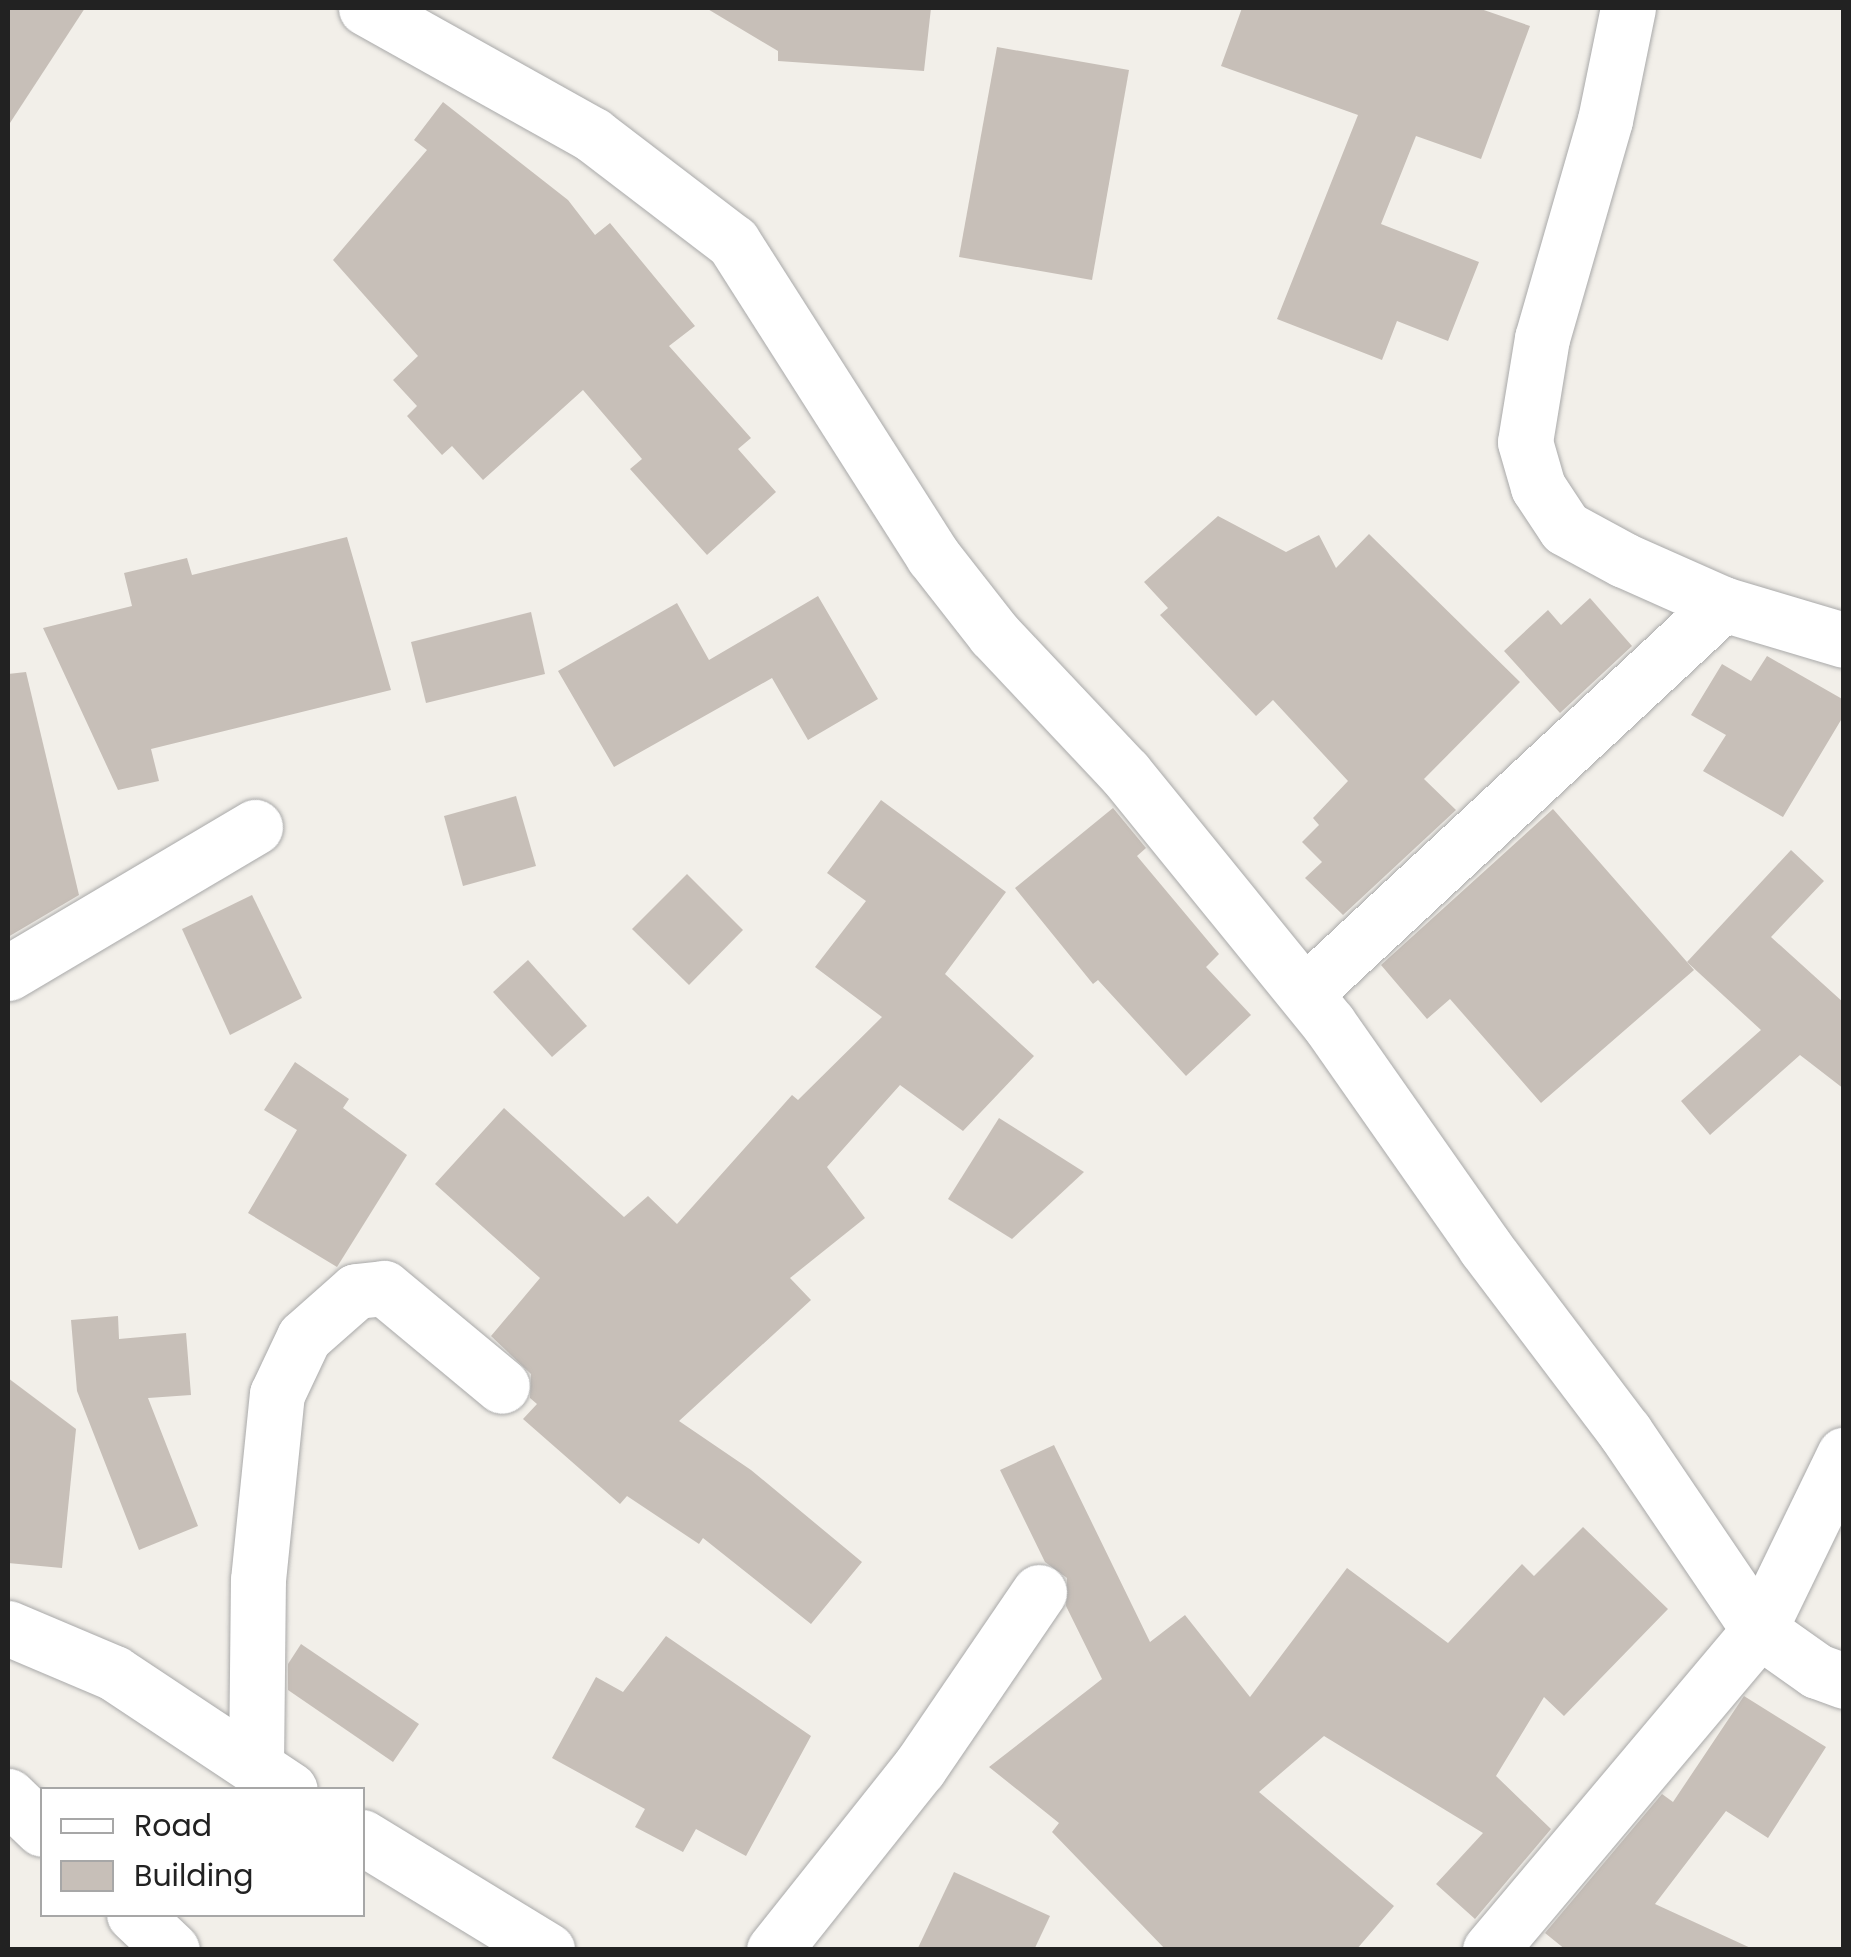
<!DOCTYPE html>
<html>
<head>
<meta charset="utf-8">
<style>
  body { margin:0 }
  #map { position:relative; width:1851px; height:1957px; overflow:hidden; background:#f2efe9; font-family:Poppins,sans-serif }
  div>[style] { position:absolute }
  .building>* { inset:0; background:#c7bfb8 }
  .roads { filter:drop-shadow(0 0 2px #a9a9a9) drop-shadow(0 0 2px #a9a9a9) }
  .minor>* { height:55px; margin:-27.5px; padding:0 27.5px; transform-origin:27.5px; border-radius:27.5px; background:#fff }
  span { translate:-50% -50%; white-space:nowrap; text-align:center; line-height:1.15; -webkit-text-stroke:9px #fff; paint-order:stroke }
  .frame { position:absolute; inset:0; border:10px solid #222; pointer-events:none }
  .legend { position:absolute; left:40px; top:1787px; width:325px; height:130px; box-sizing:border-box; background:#fff; border:2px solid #a7a7a7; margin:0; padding:12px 18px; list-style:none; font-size:30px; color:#222 }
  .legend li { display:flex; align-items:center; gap:20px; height:50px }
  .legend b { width:50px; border:2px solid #a7a7a7 }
</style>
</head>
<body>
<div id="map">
  <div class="building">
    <i style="clip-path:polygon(8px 8px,85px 8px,8px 126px)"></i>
    <i style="clip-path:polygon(706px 8px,931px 8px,924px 71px,778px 61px,778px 51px)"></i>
    <i style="clip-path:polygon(1242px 8px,1478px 8px,1530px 26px,1481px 159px,1416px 136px,1381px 224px,1479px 262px,1448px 341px,1397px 321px,1382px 360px,1277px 319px,1358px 115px,1221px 66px)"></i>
    <i style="clip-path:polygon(997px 47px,1129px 70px,1092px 280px,959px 257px)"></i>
    <i style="clip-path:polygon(443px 102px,568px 200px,595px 235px,610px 223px,695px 326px,669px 346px,751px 438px,738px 449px,776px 492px,707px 555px,630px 469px,642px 459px,583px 390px,483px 480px,452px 446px,442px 455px,407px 416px,417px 406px,393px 380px,418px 356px,333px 260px,427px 150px,414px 140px)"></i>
    <i style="clip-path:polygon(1218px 516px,1286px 552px,1319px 535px,1336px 568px,1369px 534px,1520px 682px,1424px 779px,1456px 810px,1343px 915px,1305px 878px,1322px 862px,1302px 842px,1319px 825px,1313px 818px,1348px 781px,1273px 700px,1256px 716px,1160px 615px,1168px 608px,1144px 582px)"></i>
    <i style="clip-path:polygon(347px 537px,391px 690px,151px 749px,159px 781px,118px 790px,43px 628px,132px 606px,124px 573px,187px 558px,192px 575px)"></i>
    <i style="clip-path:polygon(818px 596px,878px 699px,808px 740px,772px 678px,614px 767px,558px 671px,677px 603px,709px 660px)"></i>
    <i style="clip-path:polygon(1590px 598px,1632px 646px,1560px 713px,1504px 651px,1548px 610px,1561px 625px)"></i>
    <i style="clip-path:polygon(531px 612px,545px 674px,426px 703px,411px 642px)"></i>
    <i style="clip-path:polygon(1767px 656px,1844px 700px,1844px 715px,1783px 817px,1703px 771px,1726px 735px,1691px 715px,1722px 664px,1751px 681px)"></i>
    <i style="clip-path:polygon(26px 672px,79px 895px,8px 937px,8px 674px)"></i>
    <i style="clip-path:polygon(516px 796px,536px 866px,463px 886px,444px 816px)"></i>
    <i style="clip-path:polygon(881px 800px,1006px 892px,945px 974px,1034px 1056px,963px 1131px,900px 1085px,827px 1167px,865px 1218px,790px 1278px,811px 1300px,679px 1421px,751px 1470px,862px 1562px,811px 1624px,703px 1538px,699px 1544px,627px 1496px,620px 1504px,523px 1419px,537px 1404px,530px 1398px,531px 1374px,491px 1336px,540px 1278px,435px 1184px,504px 1108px,624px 1217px,648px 1196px,677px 1224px,792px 1095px,798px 1100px,882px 1017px,815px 967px,866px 901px,827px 873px)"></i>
    <i style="clip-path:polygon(1113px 808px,1146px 848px,1137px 856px,1219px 954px,1206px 967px,1251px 1015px,1186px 1076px,1098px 980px,1093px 984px,1015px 888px)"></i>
    <i style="clip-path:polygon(1553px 809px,1694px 970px,1541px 1103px,1450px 999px,1427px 1019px,1381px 965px)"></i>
    <i style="clip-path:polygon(1791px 850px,1824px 881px,1771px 937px,1844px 1003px,1844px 1089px,1800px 1055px,1710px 1135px,1681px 1101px,1761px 1030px,1687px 962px)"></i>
    <i style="clip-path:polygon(687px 874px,743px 930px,689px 985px,632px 929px)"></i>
    <i style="clip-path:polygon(252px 895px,302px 998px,230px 1035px,182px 929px)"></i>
    <i style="clip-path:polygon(528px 960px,587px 1026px,552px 1057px,493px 992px)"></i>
    <i style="clip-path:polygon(295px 1062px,349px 1099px,343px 1108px,407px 1155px,337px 1267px,248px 1213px,297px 1130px,264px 1110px)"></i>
    <i style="clip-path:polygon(999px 1118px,1084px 1172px,1012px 1239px,948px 1199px)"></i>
    <i style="clip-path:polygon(118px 1316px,119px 1339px,186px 1333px,191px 1395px,148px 1398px,198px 1526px,139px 1550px,77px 1391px,71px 1320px)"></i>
    <i style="clip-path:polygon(8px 1378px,76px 1429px,62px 1568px,8px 1563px)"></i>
    <i style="clip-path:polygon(1054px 1445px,1150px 1642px,1185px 1615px,1250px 1697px,1347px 1568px,1448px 1643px,1522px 1564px,1534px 1576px,1583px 1527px,1668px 1609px,1564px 1716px,1544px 1697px,1496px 1776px,1551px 1829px,1475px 1919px,1436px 1884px,1483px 1833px,1324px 1736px,1259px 1792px,1394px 1906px,1356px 1950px,1166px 1950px,1052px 1832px,1059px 1823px,989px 1767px,1102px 1679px,1066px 1606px,1067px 1578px,1045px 1562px,1000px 1470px)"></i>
    <i style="clip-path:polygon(666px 1636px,811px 1736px,746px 1856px,696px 1829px,683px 1852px,635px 1827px,645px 1809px,552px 1758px,596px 1677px,623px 1692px)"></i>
    <i style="clip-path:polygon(301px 1644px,419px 1724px,393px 1762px,288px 1690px,288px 1664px)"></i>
    <i style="clip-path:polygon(1744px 1696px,1826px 1747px,1768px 1838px,1726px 1811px,1655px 1904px,1755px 1950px,1566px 1950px,1545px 1933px,1662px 1794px,1673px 1802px)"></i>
    <i style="clip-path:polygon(954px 1872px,1050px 1916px,1034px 1950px,917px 1950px)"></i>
  </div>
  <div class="roads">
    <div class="minor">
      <i style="left:366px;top:8px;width:260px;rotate:29.2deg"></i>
      <i style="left:593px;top:135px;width:176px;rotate:37.4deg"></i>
      <i style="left:733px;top:242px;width:372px;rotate:57.5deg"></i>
      <i style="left:933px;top:556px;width:99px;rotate:52deg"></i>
      <i style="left:994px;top:634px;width:191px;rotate:46.7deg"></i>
      <i style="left:1125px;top:773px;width:323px;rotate:50.9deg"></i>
      <i style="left:1329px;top:1024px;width:272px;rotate:55deg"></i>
      <i style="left:1485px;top:1247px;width:232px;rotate:52.9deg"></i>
      <i style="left:1625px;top:1432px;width:239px;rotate:55.9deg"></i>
      <i style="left:1759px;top:1630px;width:71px;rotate:35.3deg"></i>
      <i style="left:1817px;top:1671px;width:29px;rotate:20deg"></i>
      <i style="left:1628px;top:8px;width:114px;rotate:101.6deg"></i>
      <i style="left:1605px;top:120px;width:227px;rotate:106.1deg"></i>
      <i style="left:1542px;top:338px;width:105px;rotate:99.3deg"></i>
      <i style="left:1525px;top:442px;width:47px;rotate:73.9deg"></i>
      <i style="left:1538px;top:487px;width:49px;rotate:56.6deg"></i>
      <i style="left:1565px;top:528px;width:67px;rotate:28.5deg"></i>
      <i style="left:1624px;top:560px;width:108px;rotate:24deg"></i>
      <i style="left:1723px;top:604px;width:126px;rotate:16.6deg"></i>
      <i style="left:8px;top:973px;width:287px;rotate:-30.6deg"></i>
      <i style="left:1305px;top:993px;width:571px;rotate:-42.94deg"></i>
      <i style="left:8px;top:1628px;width:115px;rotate:23deg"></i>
      <i style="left:114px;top:1673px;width:211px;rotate:33.6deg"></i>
      <i style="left:256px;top:1767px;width:187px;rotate:-89.4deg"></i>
      <i style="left:258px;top:1580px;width:187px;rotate:-84.2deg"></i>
      <i style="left:277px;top:1394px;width:63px;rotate:-64.7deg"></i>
      <i style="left:304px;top:1337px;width:69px;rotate:-41.5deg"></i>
      <i style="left:356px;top:1291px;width:28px;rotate:-6deg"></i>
      <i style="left:384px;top:1288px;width:153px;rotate:39.7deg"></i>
      <i style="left:8px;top:1796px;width:47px;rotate:44.1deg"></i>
      <i style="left:362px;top:1837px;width:217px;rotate:31.4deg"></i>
      <i style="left:134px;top:1914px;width:52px;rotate:43.5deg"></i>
      <i style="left:774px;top:1950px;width:233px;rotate:-51.5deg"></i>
      <i style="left:919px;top:1768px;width:213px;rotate:-55.7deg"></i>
      <i style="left:1490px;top:1950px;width:418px;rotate:-49.9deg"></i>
      <i style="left:1759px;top:1630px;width:195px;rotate:-64.1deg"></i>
    </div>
  </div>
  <div class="frame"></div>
  <ul class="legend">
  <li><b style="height:12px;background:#fff"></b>Road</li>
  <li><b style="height:28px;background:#c7bfb8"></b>Building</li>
  </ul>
</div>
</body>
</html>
